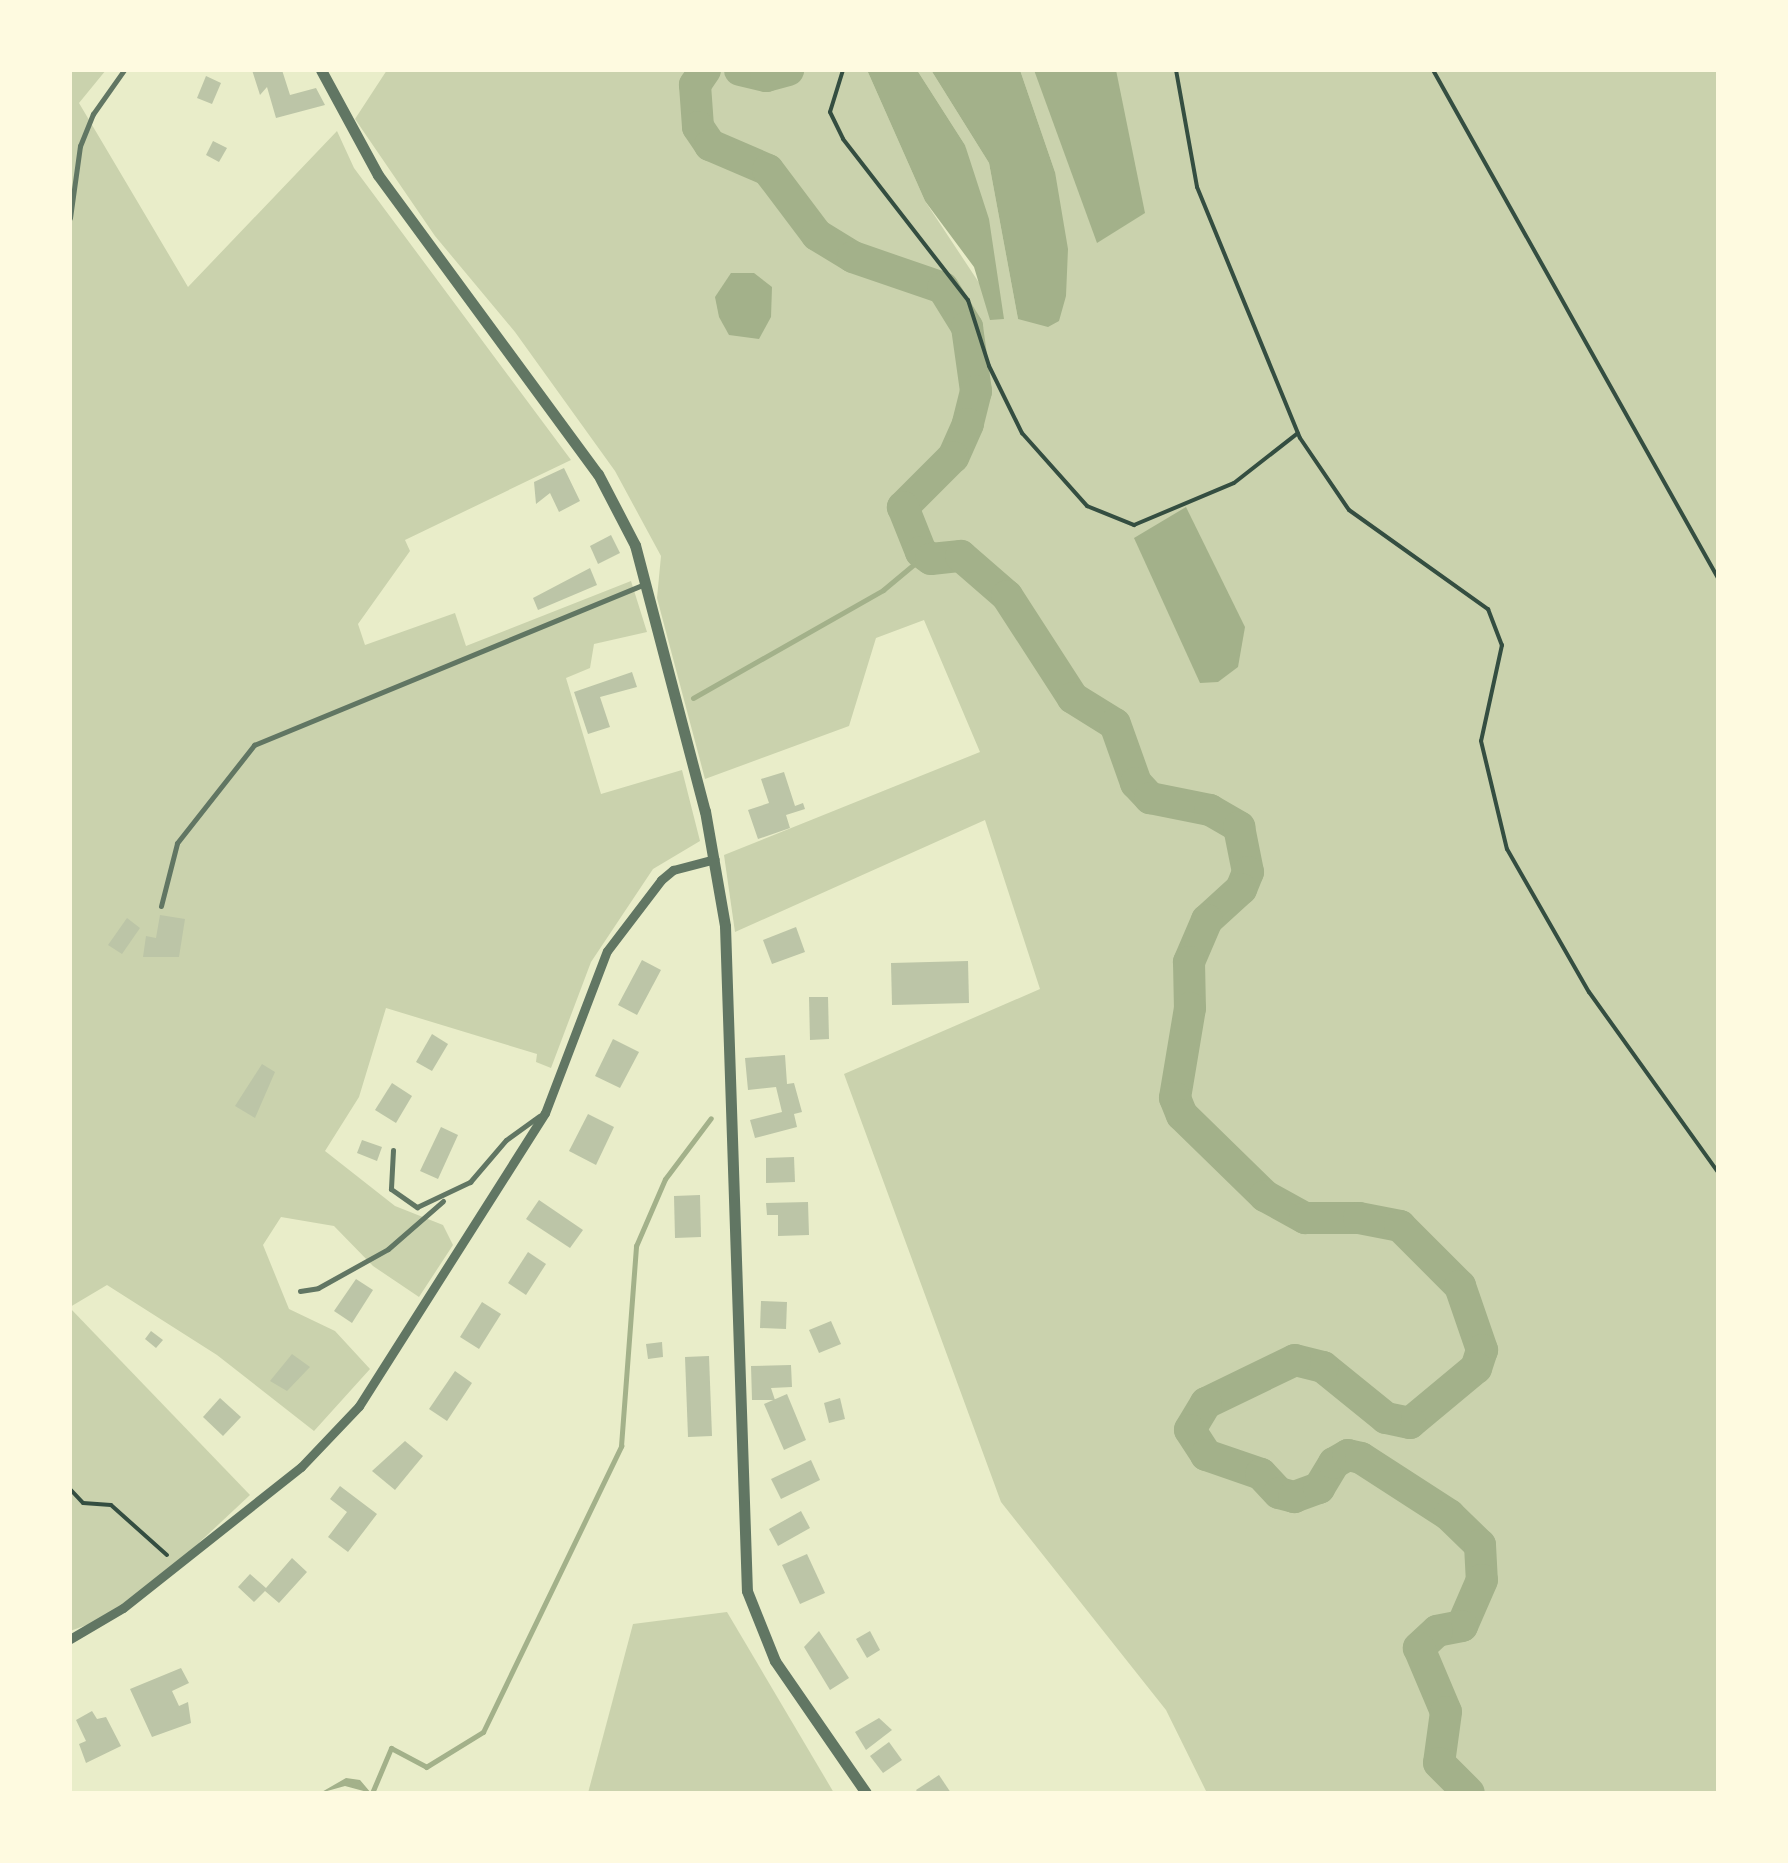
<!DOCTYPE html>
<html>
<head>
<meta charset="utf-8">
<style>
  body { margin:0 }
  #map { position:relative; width:1788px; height:1863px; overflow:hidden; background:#e9edc9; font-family:"Varela Round",sans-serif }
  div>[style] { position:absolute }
  .green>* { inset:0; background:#cad2ad }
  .water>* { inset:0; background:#a3b18a }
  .stream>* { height:5px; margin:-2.5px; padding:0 2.5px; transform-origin:2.5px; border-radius:2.5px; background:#a3b18a }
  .river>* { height:32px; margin:-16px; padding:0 16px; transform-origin:16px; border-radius:16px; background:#a3b18a }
  .building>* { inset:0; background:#bcc5a7 }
  .path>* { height:4px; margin:-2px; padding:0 2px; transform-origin:2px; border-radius:2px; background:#344e41 }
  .service>* { height:5px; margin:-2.5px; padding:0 2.5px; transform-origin:2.5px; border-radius:2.5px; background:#617663 }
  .minor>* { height:9px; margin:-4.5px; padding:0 4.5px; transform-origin:4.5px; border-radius:4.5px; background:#617663 }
  .tertiary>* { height:11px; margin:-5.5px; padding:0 5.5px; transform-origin:5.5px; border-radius:5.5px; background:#617663 }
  span { translate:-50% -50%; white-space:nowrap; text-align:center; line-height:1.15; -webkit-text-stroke:8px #fefae0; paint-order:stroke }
  .frame { position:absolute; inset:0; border:72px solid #fefae0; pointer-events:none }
</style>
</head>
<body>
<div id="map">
  <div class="green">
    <i style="clip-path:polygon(70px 70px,106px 70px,79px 103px,188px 287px,337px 131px,354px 168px,571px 460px,405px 540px,410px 551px,358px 624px,365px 645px,455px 613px,466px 646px,631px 581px,647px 632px,594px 644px,590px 668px,566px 678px,601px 794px,682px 770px,700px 841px,653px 869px,591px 962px,551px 1068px,536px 1062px,537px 1054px,386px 1008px,359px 1097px,325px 1151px,395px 1206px,443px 1225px,453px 1245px,419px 1297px,373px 1266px,334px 1226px,281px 1217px,263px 1245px,289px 1309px,335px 1331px,370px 1369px,314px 1431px,217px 1355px,107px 1285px,70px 1307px)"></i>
    <i style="clip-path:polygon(387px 70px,867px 70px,925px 201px,1003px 319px,965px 145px,917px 70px,931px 70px,989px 163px,1018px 319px,1055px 172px,1020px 70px,1718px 70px,1718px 1793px,1207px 1793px,1166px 1710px,1001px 1502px,844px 1074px,1040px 989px,985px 820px,735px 932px,724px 855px,980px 752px,924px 620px,876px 638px,849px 726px,705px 779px,657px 598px,661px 556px,615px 471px,515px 332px,435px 236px,355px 119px)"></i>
    <i style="clip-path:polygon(70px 1308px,250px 1495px,126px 1611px,70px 1631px)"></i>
    <i style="clip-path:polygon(727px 1612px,834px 1793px,588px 1793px,633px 1624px)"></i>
  </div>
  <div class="water">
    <i style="clip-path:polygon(867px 70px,917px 70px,965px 145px,989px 219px,1004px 319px,990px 320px,974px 267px,925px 201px)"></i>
    <i style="clip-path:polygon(931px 70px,1020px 70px,1055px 172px,1068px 249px,1066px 296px,1059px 321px,1048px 327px,1018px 319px,989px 163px)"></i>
    <i style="clip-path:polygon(1034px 70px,1116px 70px,1145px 213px,1097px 243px)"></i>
    <i style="clip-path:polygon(731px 273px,754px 273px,772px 287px,771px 317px,759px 339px,729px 335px,719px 317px,715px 297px)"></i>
    <i style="clip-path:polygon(1186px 507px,1245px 627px,1238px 667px,1218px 682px,1200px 683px,1134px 538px)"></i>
    <i style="clip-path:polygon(346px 1778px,360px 1780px,371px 1793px,345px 1786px,320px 1793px)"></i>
  </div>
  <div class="stream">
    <i style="left:693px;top:698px;width:219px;rotate:-29.6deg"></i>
    <i style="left:883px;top:590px;width:55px;rotate:-39.8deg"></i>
    <i style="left:372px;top:1793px;width:49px;rotate:-67.1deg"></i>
    <i style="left:391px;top:1748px;width:40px;rotate:28deg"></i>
    <i style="left:426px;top:1767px;width:67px;rotate:-31.6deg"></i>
    <i style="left:483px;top:1732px;width:318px;rotate:-64.2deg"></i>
    <i style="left:621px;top:1446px;width:201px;rotate:-85.7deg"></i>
    <i style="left:636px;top:1246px;width:73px;rotate:-66.6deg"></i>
    <i style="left:665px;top:1179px;width:76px;rotate:-53deg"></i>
  </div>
  <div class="river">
    <i style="left:705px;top:70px;width:18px;rotate:124deg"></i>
    <i style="left:695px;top:85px;width:42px;rotate:85.9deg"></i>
    <i style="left:698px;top:127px;width:22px;rotate:56deg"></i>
    <i style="left:710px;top:145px;width:63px;rotate:23.3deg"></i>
    <i style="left:768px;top:170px;width:81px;rotate:53deg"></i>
    <i style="left:817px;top:235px;width:42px;rotate:31.4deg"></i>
    <i style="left:853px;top:257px;width:95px;rotate:19deg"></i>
    <i style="left:943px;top:288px;width:46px;rotate:58.4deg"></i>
    <i style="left:967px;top:327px;width:65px;rotate:82deg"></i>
    <i style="left:976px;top:391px;width:34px;rotate:104deg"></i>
    <i style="left:968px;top:424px;width:36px;rotate:114deg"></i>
    <i style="left:953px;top:457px;width:71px;rotate:135deg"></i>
    <i style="left:903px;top:507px;width:48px;rotate:68.2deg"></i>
    <i style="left:921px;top:552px;width:12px;rotate:35deg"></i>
    <i style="left:931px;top:559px;width:30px;rotate:-6deg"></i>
    <i style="left:961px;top:556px;width:61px;rotate:41deg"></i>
    <i style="left:1007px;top:596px;width:121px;rotate:57.1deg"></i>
    <i style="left:1073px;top:698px;width:49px;rotate:31.8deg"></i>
    <i style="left:1115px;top:724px;width:63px;rotate:70.4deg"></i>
    <i style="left:1136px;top:783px;width:21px;rotate:47deg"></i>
    <i style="left:1150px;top:798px;width:61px;rotate:11.3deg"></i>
    <i style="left:1210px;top:810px;width:34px;rotate:30deg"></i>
    <i style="left:1239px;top:827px;width:46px;rotate:78.7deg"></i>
    <i style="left:1248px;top:872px;width:18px;rotate:112deg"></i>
    <i style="left:1241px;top:889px;width:46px;rotate:137.6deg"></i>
    <i style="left:1207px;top:920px;width:46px;rotate:113.2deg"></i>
    <i style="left:1189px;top:962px;width:46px;rotate:88.8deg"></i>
    <i style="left:1190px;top:1008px;width:91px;rotate:99.5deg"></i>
    <i style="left:1175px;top:1098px;width:18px;rotate:68deg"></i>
    <i style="left:1182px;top:1115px;width:116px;rotate:44.3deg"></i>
    <i style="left:1265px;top:1196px;width:46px;rotate:28.8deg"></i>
    <i style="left:1305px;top:1218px;width:54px"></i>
    <i style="left:1359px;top:1218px;width:42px;rotate:11deg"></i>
    <i style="left:1400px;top:1226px;width:85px;rotate:45deg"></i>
    <i style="left:1460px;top:1286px;width:68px;rotate:71deg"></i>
    <i style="left:1482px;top:1350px;width:19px;rotate:108deg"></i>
    <i style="left:1476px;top:1368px;width:86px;rotate:140.2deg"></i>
    <i style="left:1410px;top:1423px;width:25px;rotate:-168deg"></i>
    <i style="left:1386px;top:1418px;width:81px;rotate:-141deg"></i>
    <i style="left:1323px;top:1367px;width:29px;rotate:-166deg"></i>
    <i style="left:1295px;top:1360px;width:99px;rotate:154.2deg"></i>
    <i style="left:1206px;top:1403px;width:31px;rotate:121deg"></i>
    <i style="left:1190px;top:1430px;width:30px;rotate:57deg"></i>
    <i style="left:1206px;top:1455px;width:58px;rotate:19.1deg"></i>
    <i style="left:1261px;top:1474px;width:26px;rotate:47deg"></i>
    <i style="left:1279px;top:1493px;width:16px;rotate:15deg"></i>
    <i style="left:1294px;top:1497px;width:27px;rotate:-20deg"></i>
    <i style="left:1319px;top:1488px;width:29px;rotate:-59deg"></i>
    <i style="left:1334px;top:1463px;width:16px;rotate:-30deg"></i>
    <i style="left:1348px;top:1455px;width:13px;rotate:13deg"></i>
    <i style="left:1361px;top:1458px;width:105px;rotate:32.9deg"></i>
    <i style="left:1449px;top:1515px;width:43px;rotate:44.1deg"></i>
    <i style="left:1480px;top:1545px;width:35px;rotate:87deg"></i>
    <i style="left:1482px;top:1580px;width:50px;rotate:113.5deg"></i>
    <i style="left:1462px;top:1626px;width:25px;rotate:169deg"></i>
    <i style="left:1437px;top:1631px;width:25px;rotate:137deg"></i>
    <i style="left:1419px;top:1648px;width:69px;rotate:67.1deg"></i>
    <i style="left:1446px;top:1712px;width:51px;rotate:97.8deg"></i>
    <i style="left:1439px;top:1763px;width:42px;rotate:45deg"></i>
    <i style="left:740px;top:70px;width:27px;rotate:13deg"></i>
    <i style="left:766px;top:76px;width:23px;rotate:-15deg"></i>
  </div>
  <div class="building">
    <i style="clip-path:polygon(252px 70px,282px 70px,290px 95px,316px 88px,325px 105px,276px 118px,267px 87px,260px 95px)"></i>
    <i style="clip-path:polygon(206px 76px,221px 83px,212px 104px,197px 98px)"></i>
    <i style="clip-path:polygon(213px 141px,227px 148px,219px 162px,206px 155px)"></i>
    <i style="clip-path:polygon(564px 468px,580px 501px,559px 512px,550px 493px,536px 504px,534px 482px)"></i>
    <i style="clip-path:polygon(611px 535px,620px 553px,598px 564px,590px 546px)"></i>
    <i style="clip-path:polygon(590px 568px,597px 585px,538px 610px,533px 598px)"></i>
    <i style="clip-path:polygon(632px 672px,637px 687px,600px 697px,610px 727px,588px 734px,574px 692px)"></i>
    <i style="clip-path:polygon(784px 772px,795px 806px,803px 803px,805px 809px,786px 815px,790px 828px,758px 839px,748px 810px,769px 803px,761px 779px)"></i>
    <i style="clip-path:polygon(160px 915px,185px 919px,179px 957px,143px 957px,146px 936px,156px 938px)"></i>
    <i style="clip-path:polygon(127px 918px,140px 928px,122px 954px,108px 945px)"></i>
    <i style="clip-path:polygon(796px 927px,805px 952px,772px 964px,763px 940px)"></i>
    <i style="clip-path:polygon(642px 960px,661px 970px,637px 1015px,618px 1005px)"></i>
    <i style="clip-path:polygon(968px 961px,969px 1003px,892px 1005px,891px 963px)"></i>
    <i style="clip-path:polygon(809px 997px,828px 997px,829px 1039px,810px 1040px)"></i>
    <i style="clip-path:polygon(432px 1034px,448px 1044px,432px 1071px,416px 1062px)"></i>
    <i style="clip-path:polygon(613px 1039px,639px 1052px,620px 1088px,595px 1076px)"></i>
    <i style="clip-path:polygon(785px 1055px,787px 1084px,794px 1083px,802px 1112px,794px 1114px,797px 1127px,755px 1138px,750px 1120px,782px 1112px,776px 1087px,748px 1090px,745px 1058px)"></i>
    <i style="clip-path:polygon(262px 1064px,275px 1072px,255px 1118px,235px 1106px)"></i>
    <i style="clip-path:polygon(392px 1083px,412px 1096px,396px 1123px,375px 1110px)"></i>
    <i style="clip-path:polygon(588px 1114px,614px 1127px,596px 1165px,569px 1151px)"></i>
    <i style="clip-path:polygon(441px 1127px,458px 1135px,438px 1179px,420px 1171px)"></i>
    <i style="clip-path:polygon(362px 1140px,382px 1147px,377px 1161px,357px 1153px)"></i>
    <i style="clip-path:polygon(794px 1157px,795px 1182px,766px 1183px,766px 1158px)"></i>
    <i style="clip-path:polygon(700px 1195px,701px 1237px,675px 1238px,674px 1196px)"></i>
    <i style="clip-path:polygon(539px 1200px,583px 1230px,570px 1248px,526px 1219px)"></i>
    <i style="clip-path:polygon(808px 1202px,809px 1235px,778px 1236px,778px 1215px,767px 1215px,766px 1203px)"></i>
    <i style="clip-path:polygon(528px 1252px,546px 1264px,526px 1295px,508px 1283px)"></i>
    <i style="clip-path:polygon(356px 1279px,373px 1290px,352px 1323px,334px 1311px)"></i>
    <i style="clip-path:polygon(761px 1301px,787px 1302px,786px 1329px,760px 1328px)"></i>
    <i style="clip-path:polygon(482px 1302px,501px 1314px,479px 1349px,460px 1337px)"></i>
    <i style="clip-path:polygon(831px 1321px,841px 1344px,819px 1353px,809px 1330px)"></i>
    <i style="clip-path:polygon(151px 1331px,163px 1340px,156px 1348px,145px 1339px)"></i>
    <i style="clip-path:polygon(662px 1342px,663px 1357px,648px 1359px,646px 1344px)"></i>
    <i style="clip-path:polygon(292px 1354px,310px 1367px,287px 1391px,270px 1381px)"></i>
    <i style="clip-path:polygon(709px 1356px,712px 1436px,688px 1437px,685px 1357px)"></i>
    <i style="clip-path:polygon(791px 1365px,792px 1387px,771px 1388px,775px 1400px,752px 1400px,751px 1366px)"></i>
    <i style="clip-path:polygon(455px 1371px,472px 1383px,447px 1421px,429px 1409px)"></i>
    <i style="clip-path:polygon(787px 1394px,806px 1440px,784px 1450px,764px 1404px)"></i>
    <i style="clip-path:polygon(220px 1398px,241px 1417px,223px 1436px,203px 1417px)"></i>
    <i style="clip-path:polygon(840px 1398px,845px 1419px,829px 1423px,824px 1403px)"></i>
    <i style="clip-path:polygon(405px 1441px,423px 1456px,395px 1490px,372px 1471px)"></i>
    <i style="clip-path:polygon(811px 1460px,820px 1480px,781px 1499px,771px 1479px)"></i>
    <i style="clip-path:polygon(340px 1486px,377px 1514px,348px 1552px,328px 1537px,347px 1512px,330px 1499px)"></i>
    <i style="clip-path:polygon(801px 1511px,810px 1528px,778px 1546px,769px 1529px)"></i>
    <i style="clip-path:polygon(807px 1554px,825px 1593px,800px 1604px,782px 1565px)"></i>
    <i style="clip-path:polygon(292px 1558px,307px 1572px,279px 1603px,265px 1591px,254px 1602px,238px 1587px,250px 1574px,266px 1588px)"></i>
    <i style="clip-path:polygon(819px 1631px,849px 1678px,830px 1690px,804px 1647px)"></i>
    <i style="clip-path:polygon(870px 1631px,880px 1650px,867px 1658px,856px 1639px)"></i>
    <i style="clip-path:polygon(181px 1668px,189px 1683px,172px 1691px,179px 1706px,188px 1702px,191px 1723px,152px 1737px,130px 1689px)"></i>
    <i style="clip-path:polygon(92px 1711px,97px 1719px,106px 1717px,121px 1746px,86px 1763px,79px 1744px,86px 1741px,76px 1720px)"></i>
    <i style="clip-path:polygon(879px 1718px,892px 1730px,866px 1750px,855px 1732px)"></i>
    <i style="clip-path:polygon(889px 1742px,902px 1760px,883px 1773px,870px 1756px)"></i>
    <i style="clip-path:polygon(939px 1775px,951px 1793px,918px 1793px,916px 1790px)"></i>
  </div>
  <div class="path">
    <i style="left:843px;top:70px;width:44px;rotate:107.2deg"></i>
    <i style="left:830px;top:112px;width:30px;rotate:64deg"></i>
    <i style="left:843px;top:139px;width:204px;rotate:52.2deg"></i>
    <i style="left:968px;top:300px;width:69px;rotate:72.3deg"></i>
    <i style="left:989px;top:366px;width:75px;rotate:63.8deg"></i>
    <i style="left:1022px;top:433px;width:98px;rotate:48.3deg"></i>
    <i style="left:1087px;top:506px;width:51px;rotate:22deg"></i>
    <i style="left:1134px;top:525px;width:108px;rotate:-22.8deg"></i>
    <i style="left:1234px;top:483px;width:81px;rotate:-38deg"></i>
    <i style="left:1176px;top:70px;width:119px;rotate:79.8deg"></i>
    <i style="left:1197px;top:187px;width:271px;rotate:67.7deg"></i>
    <i style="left:1300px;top:438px;width:87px;rotate:55.8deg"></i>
    <i style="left:1349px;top:510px;width:171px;rotate:35.5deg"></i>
    <i style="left:1488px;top:609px;width:39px;rotate:69deg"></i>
    <i style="left:1502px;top:645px;width:98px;rotate:102.3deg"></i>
    <i style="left:1481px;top:741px;width:111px;rotate:76.5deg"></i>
    <i style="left:1507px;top:849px;width:165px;rotate:60.2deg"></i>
    <i style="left:1589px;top:992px;width:221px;rotate:54.4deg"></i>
    <i style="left:1433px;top:70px;width:582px;rotate:60.71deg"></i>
    <i style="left:70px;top:1489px;width:19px;rotate:47deg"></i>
    <i style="left:83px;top:1503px;width:28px;rotate:4deg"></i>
    <i style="left:111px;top:1505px;width:75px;rotate:41.8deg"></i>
  </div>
  <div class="service">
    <i style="left:70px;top:218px;width:73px;rotate:-82.1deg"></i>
    <i style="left:80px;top:146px;width:35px;rotate:-68deg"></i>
    <i style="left:93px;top:114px;width:54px;rotate:-54.8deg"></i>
    <i style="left:161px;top:906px;width:65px;rotate:-75.7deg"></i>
    <i style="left:177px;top:843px;width:125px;rotate:-51.8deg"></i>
    <i style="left:254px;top:745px;width:421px;rotate:-22.4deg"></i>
    <i style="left:393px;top:1150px;width:39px;rotate:93deg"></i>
    <i style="left:391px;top:1189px;width:32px;rotate:35deg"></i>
    <i style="left:417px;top:1207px;width:59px;rotate:-25.3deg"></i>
    <i style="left:470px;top:1182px;width:55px;rotate:-49.4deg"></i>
    <i style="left:506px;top:1140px;width:41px;rotate:-36deg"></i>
    <i style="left:300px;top:1291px;width:18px;rotate:-9deg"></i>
    <i style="left:318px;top:1288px;width:80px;rotate:-29.1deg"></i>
    <i style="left:388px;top:1249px;width:73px;rotate:-41.1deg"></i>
  </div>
  <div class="minor">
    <i style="left:70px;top:1639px;width:61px;rotate:-30.3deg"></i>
    <i style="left:123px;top:1608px;width:227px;rotate:-38.4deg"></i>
    <i style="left:301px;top:1467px;width:84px;rotate:-46.4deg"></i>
    <i style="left:359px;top:1406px;width:347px;rotate:-57.6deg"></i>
    <i style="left:545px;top:1113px;width:173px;rotate:-69.1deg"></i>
    <i style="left:607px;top:951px;width:89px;rotate:-52.7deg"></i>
    <i style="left:661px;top:880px;width:16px;rotate:-40deg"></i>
    <i style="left:673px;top:870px;width:43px;rotate:-14.7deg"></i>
  </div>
  <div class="tertiary">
    <i style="left:321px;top:70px;width:119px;rotate:61.5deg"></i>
    <i style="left:378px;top:175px;width:371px;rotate:53.7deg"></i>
    <i style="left:598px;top:474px;width:80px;rotate:62.5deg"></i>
    <i style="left:635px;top:545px;width:275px;rotate:75.3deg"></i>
    <i style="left:705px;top:811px;width:117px;rotate:80.1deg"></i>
    <i style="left:725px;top:926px;width:665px;rotate:88.11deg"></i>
    <i style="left:747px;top:1591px;width:75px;rotate:68.2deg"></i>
    <i style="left:775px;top:1661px;width:160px;rotate:55.4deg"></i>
  </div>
  <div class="frame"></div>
</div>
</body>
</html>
